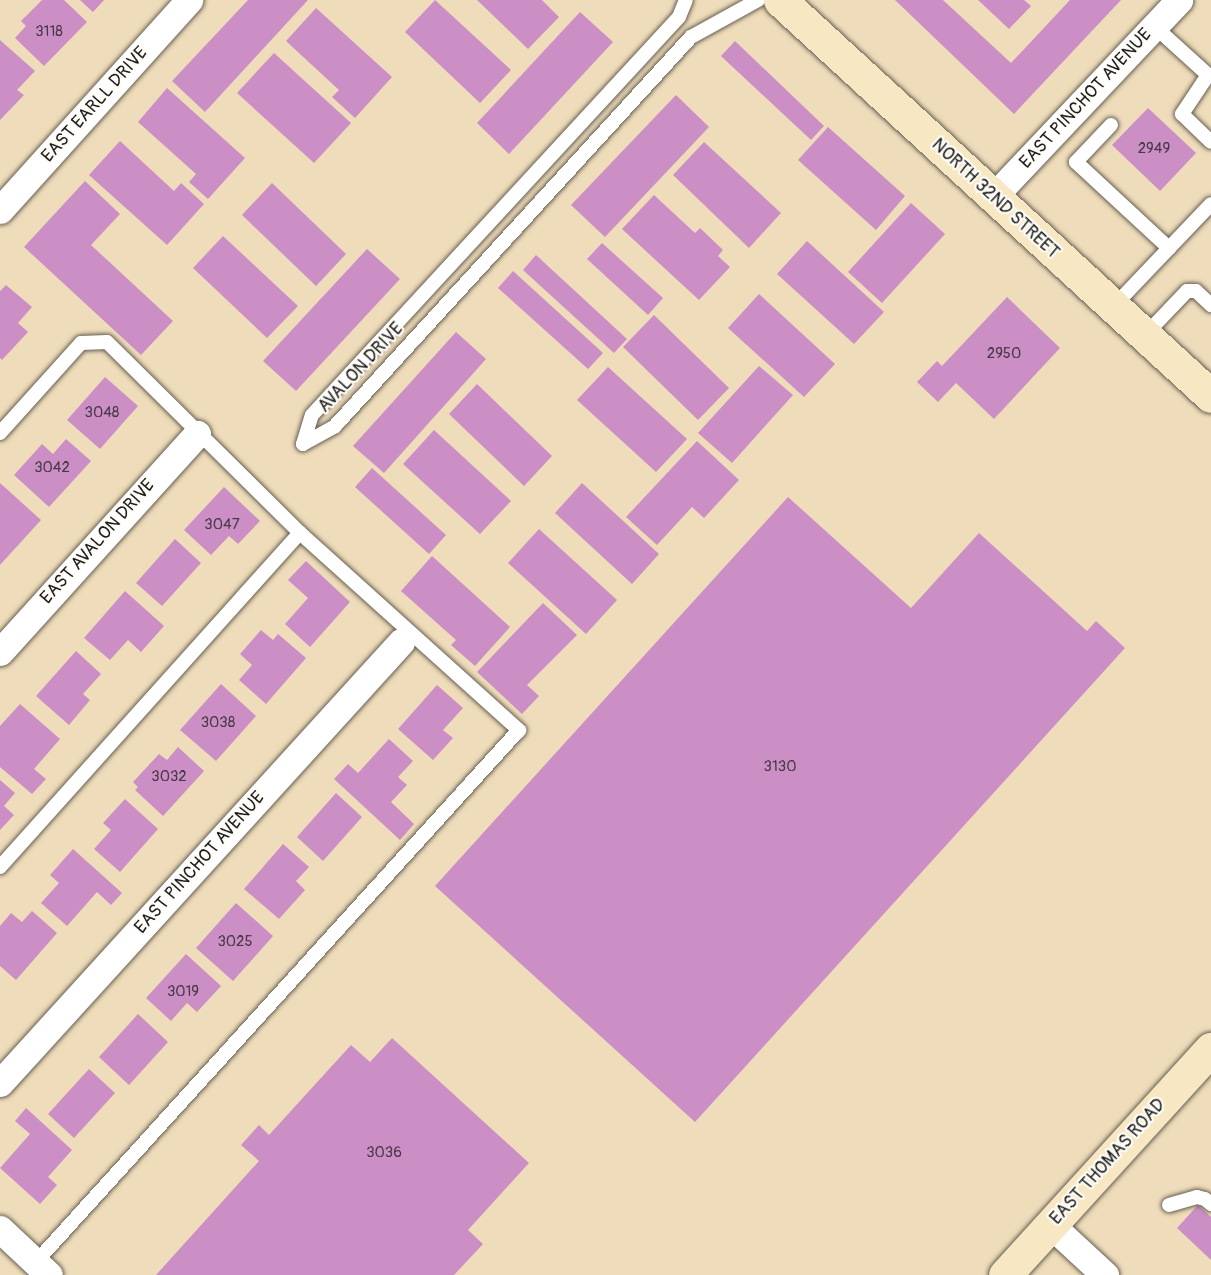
<!DOCTYPE html>
<html>
<head>
<meta charset="utf-8">
<style>
  body { margin:0 }
  #map { position:relative; width:1211px; height:1275px; overflow:hidden; background:#efdcba; font-family:Pangolin,sans-serif }
  div>[style] { position:absolute }
  .building>* { inset:0; background:#cb8fc6 }
  .roads { filter:drop-shadow(0 0 2px #665f53) drop-shadow(0 0 2px #665f53) }
  .service>* { height:14px; margin:-7px; padding:0 7px; transform-origin:7px; border-radius:7px; background:#fff }
  .minor>* { height:27px; margin:-13.5px; padding:0 13.5px; transform-origin:13.5px; border-radius:13.5px; background:#fff }
  .secondary>* { height:33px; margin:-16.5px; padding:0 16.5px; transform-origin:16.5px; border-radius:16.5px; background:#f7e8c3 }
  span { translate:-50% -50%; white-space:nowrap; text-align:center; line-height:1.15; -webkit-text-stroke:4.5px #fdfcf7; paint-order:stroke }
  .number-label { font-size:15px; color:#483946 }
  .number-label span { -webkit-text-stroke-width:0 }
  .street-label { font-size:18px; color:#1c1c1c }
</style>
</head>
<body>
<div id="map">
  <div class="building">
    <i style="clip-path:polygon(42px 0,64px 0,87px 22px,44px 66px,15px 38px,26px 26px,21px 21px)"></i>
    <i style="clip-path:polygon(80px 0,104px 0,93px 12px)"></i>
    <i style="clip-path:polygon(248px 0,308px 0,205px 112px,172px 81px)"></i>
    <i style="clip-path:polygon(435px 0,511px 70px,480px 103px,405px 32px)"></i>
    <i style="clip-path:polygon(477px 0,542px 0,559px 17px,528px 49px)"></i>
    <i style="clip-path:polygon(895px 0,943px 0,1011px 63px,1070px 0,1121px 0,1014px 114px)"></i>
    <i style="clip-path:polygon(978px 0,1024px 0,1031px 6px,1009px 29px)"></i>
    <i style="clip-path:polygon(316px 8px,392px 77px,355px 118px,332px 97px,339px 90px,286px 41px)"></i>
    <i style="clip-path:polygon(580px 12px,613px 42px,509px 154px,477px 123px)"></i>
    <i style="clip-path:polygon(0 40px,35px 71px,17px 90px,24px 95px,0 120px)"></i>
    <i style="clip-path:polygon(735px 41px,824px 126px,811px 140px,721px 56px)"></i>
    <i style="clip-path:polygon(274px 53px,351px 123px,314px 163px,237px 93px)"></i>
    <i style="clip-path:polygon(167px 88px,245px 158px,208px 199px,189px 182px,196px 174px,138px 122px)"></i>
    <i style="clip-path:polygon(676px 95px,709px 127px,605px 237px,571px 205px)"></i>
    <i style="clip-path:polygon(1148px 108px,1196px 153px,1160px 191px,1112px 145px)"></i>
    <i style="clip-path:polygon(828px 127px,905px 196px,876px 230px,798px 160px)"></i>
    <i style="clip-path:polygon(120px 141px,174px 191px,181px 183px,204px 204px,167px 245px,89px 175px)"></i>
    <i style="clip-path:polygon(704px 142px,781px 213px,749px 248px,673px 175px)"></i>
    <i style="clip-path:polygon(85px 181px,120px 214px,91px 245px,173px 321px,141px 355px,24px 247px)"></i>
    <i style="clip-path:polygon(272px 183px,346px 254px,316px 286px,242px 215px)"></i>
    <i style="clip-path:polygon(654px 195px,695px 233px,700px 228px,723px 250px,718px 256px,730px 267px,699px 300px,622px 229px)"></i>
    <i style="clip-path:polygon(911px 203px,945px 234px,882px 303px,848px 272px)"></i>
    <i style="clip-path:polygon(223px 236px,298px 306px,267px 338px,193px 268px)"></i>
    <i style="clip-path:polygon(807px 241px,884px 312px,854px 344px,777px 274px)"></i>
    <i style="clip-path:polygon(602px 243px,663px 298px,648px 315px,587px 259px)"></i>
    <i style="clip-path:polygon(367px 249px,400px 279px,296px 391px,263px 361px)"></i>
    <i style="clip-path:polygon(536px 255px,627px 339px,614px 353px,523px 270px)"></i>
    <i style="clip-path:polygon(513px 271px,603px 353px,588px 369px,498px 288px)"></i>
    <i style="clip-path:polygon(6px 285px,32px 307px,18px 323px,28px 332px,2px 360px,0 358px,0 291px)"></i>
    <i style="clip-path:polygon(759px 294px,835px 364px,804px 397px,728px 328px)"></i>
    <i style="clip-path:polygon(1007px 297px,1060px 348px,994px 419px,956px 383px,938px 402px,917px 382px,937px 361px,942px 366px)"></i>
    <i style="clip-path:polygon(654px 315px,729px 388px,698px 420px,623px 347px)"></i>
    <i style="clip-path:polygon(456px 332px,486px 359px,384px 473px,353px 446px)"></i>
    <i style="clip-path:polygon(759px 366px,793px 395px,732px 463px,698px 433px)"></i>
    <i style="clip-path:polygon(608px 367px,687px 439px,656px 472px,577px 400px)"></i>
    <i style="clip-path:polygon(105px 377px,138px 406px,100px 449px,67px 420px)"></i>
    <i style="clip-path:polygon(477px 384px,552px 456px,524px 486px,449px 414px)"></i>
    <i style="clip-path:polygon(434px 430px,511px 501px,480px 534px,403px 464px)"></i>
    <i style="clip-path:polygon(66px 439px,91px 461px,49px 507px,14px 475px,42px 444px,53px 454px)"></i>
    <i style="clip-path:polygon(697px 441px,739px 480px,704px 518px,692px 507px,657px 545px,626px 517px)"></i>
    <i style="clip-path:polygon(372px 468px,446px 535px,429px 554px,355px 487px)"></i>
    <i style="clip-path:polygon(0 483px,41px 520px,0 565px)"></i>
    <i style="clip-path:polygon(582px 483px,659px 554px,632px 584px,555px 513px)"></i>
    <i style="clip-path:polygon(224px 487px,260px 521px,238px 544px,229px 536px,211px 555px,184px 530px)"></i>
    <i style="clip-path:polygon(788px 497px,911px 608px,979px 533px,1087px 631px,1096px 621px,1125px 648px,695px 1122px,435px 886px)"></i>
    <i style="clip-path:polygon(539px 529px,617px 600px,586px 634px,508px 563px)"></i>
    <i style="clip-path:polygon(175px 539px,201px 563px,162px 606px,136px 583px)"></i>
    <i style="clip-path:polygon(432px 556px,510px 627px,475px 666px,451px 645px,456px 640px,401px 591px)"></i>
    <i style="clip-path:polygon(306px 561px,350px 602px,310px 647px,285px 624px,308px 598px,288px 580px)"></i>
    <i style="clip-path:polygon(125px 591px,164px 626px,141px 652px,128px 640px,110px 660px,84px 638px)"></i>
    <i style="clip-path:polygon(543px 603px,577px 635px,527px 685px,539px 696px,522px 714px,477px 672px)"></i>
    <i style="clip-path:polygon(261px 630px,273px 640px,278px 634px,306px 658px,266px 704px,239px 680px,252px 665px,240px 654px)"></i>
    <i style="clip-path:polygon(76px 651px,101px 674px,83px 694px,90px 700px,69px 725px,36px 696px)"></i>
    <i style="clip-path:polygon(221px 684px,256px 716px,216px 761px,180px 730px)"></i>
    <i style="clip-path:polygon(437px 685px,463px 708px,443px 730px,453px 738px,433px 760px,398px 729px)"></i>
    <i style="clip-path:polygon(20px 704px,60px 739px,34px 769px,46px 779px,32px 794px,0 767px,0 726px)"></i>
    <i style="clip-path:polygon(389px 739px,413px 761px,398px 777px,407px 785px,391px 802px,414px 824px,400px 840px,334px 779px,348px 764px,358px 773px)"></i>
    <i style="clip-path:polygon(178px 747px,204px 771px,163px 816px,135px 790px,138px 787px,133px 782px,159px 754px,167px 760px)"></i>
    <i style="clip-path:polygon(0 780px,15px 793px,4px 806px,14px 815px,0 830px)"></i>
    <i style="clip-path:polygon(336px 793px,362px 817px,323px 861px,297px 837px)"></i>
    <i style="clip-path:polygon(125px 799px,158px 829px,120px 872px,94px 849px,111px 830px,103px 823px)"></i>
    <i style="clip-path:polygon(283px 844px,309px 867px,296px 881px,305px 890px,279px 919px,244px 889px)"></i>
    <i style="clip-path:polygon(73px 849px,122px 893px,111px 905px,97px 892px,67px 926px,41px 903px,59px 883px,50px 875px)"></i>
    <i style="clip-path:polygon(236px 903px,273px 936px,233px 981px,196px 948px)"></i>
    <i style="clip-path:polygon(32px 911px,57px 933px,16px 980px,0 966px,0 926px,11px 913px,22px 922px)"></i>
    <i style="clip-path:polygon(186px 954px,221px 986px,197px 1012px,187px 1003px,171px 1021px,146px 998px)"></i>
    <i style="clip-path:polygon(138px 1014px,168px 1042px,129px 1085px,99px 1057px)"></i>
    <i style="clip-path:polygon(392px 1038px,529px 1163px,468px 1230px,483px 1244px,454px 1275px,156px 1275px,259px 1161px,241px 1145px,259px 1125px,269px 1135px,351px 1045px,370px 1062px)"></i>
    <i style="clip-path:polygon(89px 1069px,115px 1093px,74px 1138px,48px 1114px)"></i>
    <i style="clip-path:polygon(26px 1108px,72px 1150px,48px 1177px,57px 1185px,40px 1204px,0 1168px,30px 1134px,15px 1121px)"></i>
    <i style="clip-path:polygon(1198px 1205px,1211px 1217px,1211px 1260px,1177px 1228px)"></i>
  </div>
  <div class="roads">
    <div class="service">
      <i style="left:1154px;top:26px;width:73px;rotate:42.2deg"></i>
      <i style="left:1208px;top:75px;width:47px;rotate:123.7deg"></i>
      <i style="left:1182px;top:114px;width:40px;rotate:44deg"></i>
      <i style="left:1111px;top:125px;width:51px;rotate:133.4deg"></i>
      <i style="left:1076px;top:162px;width:127px;rotate:42.8deg"></i>
      <i style="left:1113px;top:307px;width:142px;rotate:-46.4deg"></i>
      <i style="left:1145px;top:335px;width:61px;rotate:-46.3deg"></i>
      <i style="left:1187px;top:291px;width:9px"></i>
      <i style="left:1196px;top:291px;width:21px;rotate:43deg"></i>
      <i style="left:0;top:433px;width:121px;rotate:-48deg"></i>
      <i style="left:81px;top:343px;width:26px;rotate:-2deg"></i>
      <i style="left:107px;top:342px;width:272px;rotate:44.7deg"></i>
      <i style="left:300px;top:533px;width:295px;rotate:42deg"></i>
      <i style="left:519px;top:730px;width:720px;rotate:132.24deg"></i>
      <i style="left:303px;top:444px;width:37px;rotate:-29deg"></i>
      <i style="left:335px;top:426px;width:527px;rotate:-47.54deg"></i>
      <i style="left:691px;top:37px;width:77px;rotate:-28.9deg"></i>
      <i style="left:303px;top:444px;width:30px;rotate:-73deg"></i>
      <i style="left:312px;top:415px;width:541px;rotate:-47.32deg"></i>
      <i style="left:679px;top:17px;width:18px;rotate:-68deg"></i>
      <i style="left:0;top:867px;width:449px;rotate:-48.1deg"></i>
      <i style="left:1169px;top:1205px;width:29px;rotate:-16deg"></i>
      <i style="left:1197px;top:1197px;width:8px;rotate:14deg"></i>
      <i style="left:1205px;top:1199px;width:8px;rotate:40deg"></i>
    </div>
    <div class="minor">
      <i style="left:993px;top:197px;width:271px;rotate:-46.6deg"></i>
      <i style="left:0;top:210px;width:283px;rotate:-48deg"></i>
      <i style="left:0;top:652px;width:294px;rotate:-47.9deg"></i>
      <i style="left:0;top:1083px;width:596px;rotate:-47.72deg"></i>
      <i style="left:1051px;top:1225px;width:74px;rotate:42.8deg"></i>
      <i style="left:0;top:1229px;width:67px;rotate:43.2deg"></i>
    </div>
    <div class="secondary">
      <i style="left:780px;top:0;width:585px;rotate:42.58deg"></i>
      <i style="left:1005px;top:1275px;width:306px;rotate:-47.7deg"></i>
    </div>
  </div>
  <div class="number-label">
    <span style="left:49px;top:32px">3118</span>
    <span style="left:1154px;top:149px">2949</span>
    <span style="left:1004px;top:354px">2950</span>
    <span style="left:102px;top:413px">3048</span>
    <span style="left:52px;top:468px">3042</span>
    <span style="left:222px;top:525px">3047</span>
    <span style="left:218px;top:723px">3038</span>
    <span style="left:780px;top:767px">3130</span>
    <span style="left:169px;top:777px">3032</span>
    <span style="left:235px;top:942px">3025</span>
    <span style="left:183px;top:992px">3019</span>
    <span style="left:384px;top:1153px">3036</span>
  </div>
  <div class="street-label">
    <span style="left:1086px;top:99px;rotate:-47deg">EAST PINCHOT AVENUE</span>
    <span style="left:95px;top:105px;rotate:-48deg">EAST EARLL DRIVE</span>
    <span style="left:995px;top:199px;rotate:43deg">NORTH 32ND STREET</span>
    <span style="left:361px;top:368px;rotate:-47deg">AVALON DRIVE</span>
    <span style="left:98px;top:542px;rotate:-48deg">EAST AVALON DRIVE</span>
    <span style="left:200px;top:863px;rotate:-48deg">EAST PINCHOT AVENUE</span>
    <span style="left:1108px;top:1162px;rotate:-48deg">EAST THOMAS ROAD</span>
  </div>
</div>
</body>
</html>
